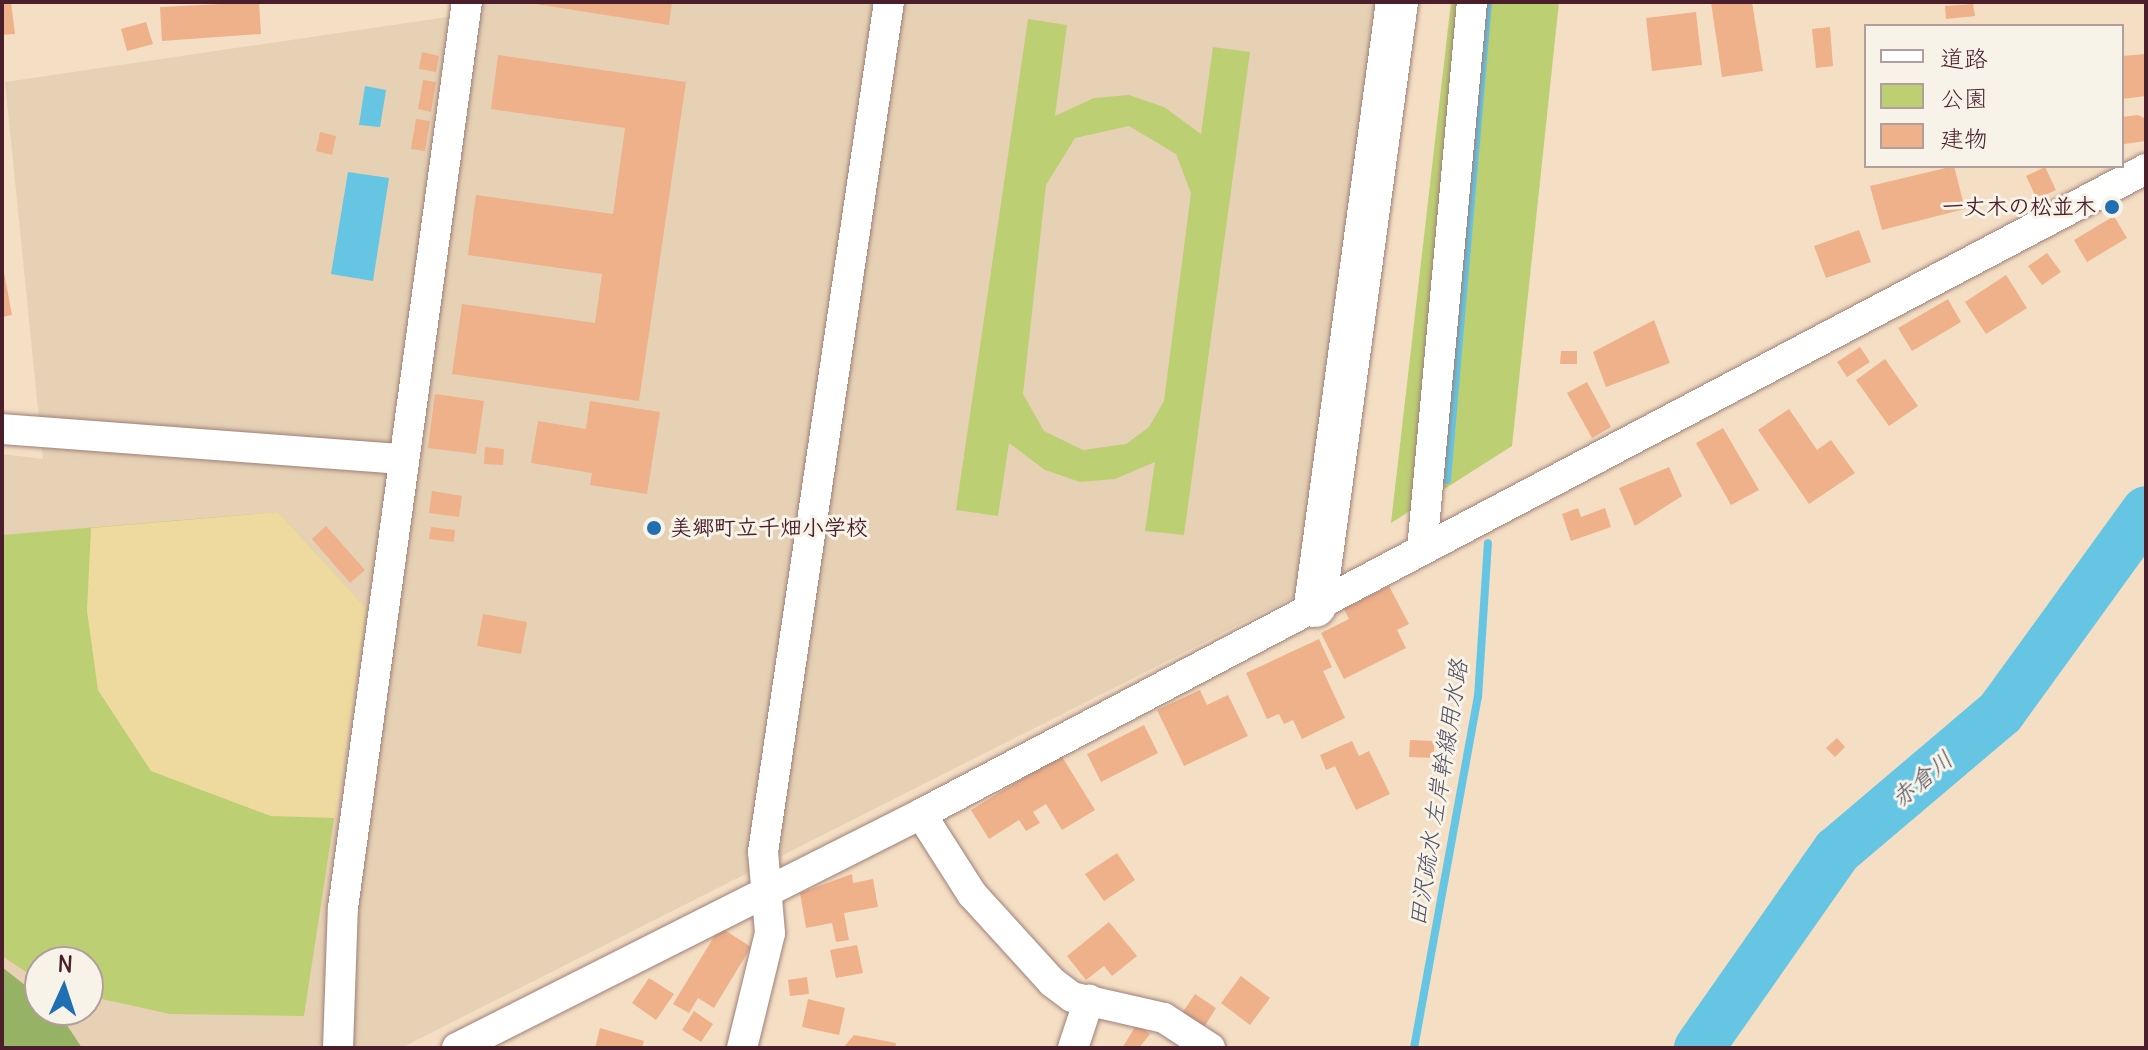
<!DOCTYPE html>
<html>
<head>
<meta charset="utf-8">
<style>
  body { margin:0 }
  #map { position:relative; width:2148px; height:1050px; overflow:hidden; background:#f4dfc4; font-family:Delius,"Klee One",sans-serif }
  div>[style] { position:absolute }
  .built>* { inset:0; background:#e6d1b4 }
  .green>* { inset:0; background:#bdcf73 }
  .forest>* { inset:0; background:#96b265 }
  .sand>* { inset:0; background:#eeda9e }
  .water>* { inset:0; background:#65c5e3 }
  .stream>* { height:8px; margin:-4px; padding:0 4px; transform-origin:4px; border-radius:4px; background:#65c5e3 }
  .river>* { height:50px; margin:-25px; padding:0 25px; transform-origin:25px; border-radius:25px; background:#65c5e3 }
  .building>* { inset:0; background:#eeb18a }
  .roads { filter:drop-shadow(0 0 2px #9f7f78) drop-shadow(0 0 2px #9f7f78) }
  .street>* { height:30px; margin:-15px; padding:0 15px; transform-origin:15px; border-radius:15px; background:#fff }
  .secondary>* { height:42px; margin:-21px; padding:0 21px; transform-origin:21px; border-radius:21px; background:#fff }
  .dots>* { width:22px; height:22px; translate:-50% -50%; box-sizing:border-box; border:4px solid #f7f3e8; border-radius:50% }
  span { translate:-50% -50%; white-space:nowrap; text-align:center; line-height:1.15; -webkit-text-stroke:6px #f7f3e8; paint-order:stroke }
  .poi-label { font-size:22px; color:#4a1f2b; font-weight:700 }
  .right { translate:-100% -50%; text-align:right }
  .left { translate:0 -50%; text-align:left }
  .water-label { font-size:24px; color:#525162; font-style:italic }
  .frame { position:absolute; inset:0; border:4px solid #4a1f2b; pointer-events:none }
  .legend { position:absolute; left:1864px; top:24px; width:260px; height:144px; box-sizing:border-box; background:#f7f3e8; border:2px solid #b29e9c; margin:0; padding:10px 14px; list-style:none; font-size:24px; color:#4a1f2b }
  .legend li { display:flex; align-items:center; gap:16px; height:40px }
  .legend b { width:40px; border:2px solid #b29e9c }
  .north { position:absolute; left:24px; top:946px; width:80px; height:80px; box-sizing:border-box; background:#f7f3e8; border:2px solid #b29e9c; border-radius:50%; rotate:3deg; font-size:22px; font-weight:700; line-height:32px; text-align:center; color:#4a1f2b }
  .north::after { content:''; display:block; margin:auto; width:28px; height:36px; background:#1f6fb2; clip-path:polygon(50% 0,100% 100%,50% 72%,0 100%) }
</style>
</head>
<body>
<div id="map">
  <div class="built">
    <i style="clip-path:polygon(evenodd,481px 2px,1381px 2px,1296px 596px,401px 1048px,2px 1048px,2px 454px,43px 459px,5px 82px,481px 12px,481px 2px,40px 962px,88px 962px,88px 1010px,40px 1010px,40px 962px)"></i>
  </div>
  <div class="green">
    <i style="clip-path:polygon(1451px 2px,1559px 2px,1512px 446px,1391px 523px)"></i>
    <i style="clip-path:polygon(evenodd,1028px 19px,1067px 25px,1055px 116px,1094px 98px,1129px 95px,1164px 107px,1201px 134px,1213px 47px,1250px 52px,1184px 535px,1145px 531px,1155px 462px,1115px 479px,1080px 482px,1045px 470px,1009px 443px,998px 516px,956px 510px,1028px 19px,1129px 126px,1176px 154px,1191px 193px,1164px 401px,1149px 427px,1126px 444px,1083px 450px,1044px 431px,1023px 394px,1046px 185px,1075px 138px,1129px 126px)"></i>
    <i style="clip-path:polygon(278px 512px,366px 608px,304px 1016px,170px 1014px,88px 996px,88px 962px,40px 962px,40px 981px,2px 956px,2px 535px)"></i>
  </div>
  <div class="forest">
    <i style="clip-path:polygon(2px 967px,40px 997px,40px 1010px,57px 1010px,82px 1048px,2px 1048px)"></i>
  </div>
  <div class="sand">
    <i style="clip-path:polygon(278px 512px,366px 608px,335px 818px,271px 816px,151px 771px,98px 690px,87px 611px,91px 528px)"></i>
  </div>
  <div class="water">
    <i style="clip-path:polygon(365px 86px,386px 90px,380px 127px,359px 125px)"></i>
    <i style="clip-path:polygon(348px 172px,389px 178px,373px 281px,331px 274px)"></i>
  </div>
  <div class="stream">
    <i style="left:1447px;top:480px;width:480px;rotate:-85.1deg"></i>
    <i style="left:1414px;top:1048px;width:357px;rotate:-79.7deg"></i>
    <i style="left:1478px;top:697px;width:154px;rotate:-86.3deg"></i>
  </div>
  <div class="river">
    <i style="left:1699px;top:1048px;width:241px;rotate:-55deg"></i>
    <i style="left:1837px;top:851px;width:214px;rotate:-40.3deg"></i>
    <i style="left:2000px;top:713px;width:249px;rotate:-54.1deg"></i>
  </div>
  <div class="building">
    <i style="clip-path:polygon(2px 2px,11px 2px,15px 34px,2px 35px)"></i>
    <i style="clip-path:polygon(259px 2px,261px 34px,162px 41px,160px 7px)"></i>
    <i style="clip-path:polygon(523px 2px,672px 2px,669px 25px)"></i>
    <i style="clip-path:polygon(1711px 2px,1752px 2px,1763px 71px,1722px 77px)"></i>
    <i style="clip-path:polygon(1973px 4px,1975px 16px,1946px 19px,1945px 6px)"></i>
    <i style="clip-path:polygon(1696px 12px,1702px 65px,1652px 71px,1646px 18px)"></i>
    <i style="clip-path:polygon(146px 22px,153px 44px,127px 51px,121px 29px)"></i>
    <i style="clip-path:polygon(1830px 27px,1833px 66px,1816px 68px,1812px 29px)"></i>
    <i style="clip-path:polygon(422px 52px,439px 56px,436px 72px,419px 69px)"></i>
    <i style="clip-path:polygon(2146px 54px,2146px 96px,2122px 99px,2122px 56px)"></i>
    <i style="clip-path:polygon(498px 55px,686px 82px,639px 401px,452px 374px,462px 304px,595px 323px,602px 274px,468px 255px,476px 195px,613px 214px,625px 128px,491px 109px)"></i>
    <i style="clip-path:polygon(423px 80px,436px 82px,431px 112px,418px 109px)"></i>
    <i style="clip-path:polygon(2138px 115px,2146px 119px,2146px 141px,2124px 144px,2122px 117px)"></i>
    <i style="clip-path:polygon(416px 119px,430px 121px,425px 151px,411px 149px)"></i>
    <i style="clip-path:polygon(320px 132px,336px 136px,332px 155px,316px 151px)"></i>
    <i style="clip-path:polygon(1954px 166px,1965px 209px,1882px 230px,1870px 186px)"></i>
    <i style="clip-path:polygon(2045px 167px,2056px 190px,2037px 199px,2026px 176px)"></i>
    <i style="clip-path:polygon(2114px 216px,2127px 238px,2087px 262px,2074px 240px)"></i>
    <i style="clip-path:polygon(1859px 230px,1871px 262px,1826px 278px,1814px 246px)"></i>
    <i style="clip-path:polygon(2047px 253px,2061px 272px,2042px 285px,2028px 266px)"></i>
    <i style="clip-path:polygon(2px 262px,12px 315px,2px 317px)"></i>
    <i style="clip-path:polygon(2006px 275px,2027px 308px,1986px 334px,1965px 302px)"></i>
    <i style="clip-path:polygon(1948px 299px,1961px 322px,1912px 351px,1898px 328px)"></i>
    <i style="clip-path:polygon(1654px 320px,1670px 363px,1606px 387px,1593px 352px)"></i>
    <i style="clip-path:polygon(1860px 347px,1870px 362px,1847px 377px,1837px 362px)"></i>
    <i style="clip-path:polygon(1561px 351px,1577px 351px,1577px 364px,1560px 364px)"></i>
    <i style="clip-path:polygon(1885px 359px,1918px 406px,1889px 426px,1856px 380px)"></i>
    <i style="clip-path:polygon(1587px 382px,1611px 427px,1592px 438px,1567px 393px)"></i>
    <i style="clip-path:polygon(435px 394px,484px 401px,476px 454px,428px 448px)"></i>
    <i style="clip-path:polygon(590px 401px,660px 412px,647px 494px,590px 485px,592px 473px,531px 463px,538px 421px,586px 429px)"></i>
    <i style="clip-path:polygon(1789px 409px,1817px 450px,1831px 440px,1855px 473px,1809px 504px,1758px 430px)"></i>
    <i style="clip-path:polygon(1723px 428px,1759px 490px,1731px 505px,1696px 443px)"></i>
    <i style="clip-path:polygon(485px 447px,504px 449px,503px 465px,484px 464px)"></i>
    <i style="clip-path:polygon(1669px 467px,1682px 496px,1635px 526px,1619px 488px)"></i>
    <i style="clip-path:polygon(432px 491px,462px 496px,459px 517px,429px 513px)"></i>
    <i style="clip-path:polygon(1578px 508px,1581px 517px,1605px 508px,1611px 527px,1571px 541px,1562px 514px)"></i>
    <i style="clip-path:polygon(326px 526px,365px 570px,350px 583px,312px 539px)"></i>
    <i style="clip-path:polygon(431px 527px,455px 530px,454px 542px,429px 539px)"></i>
    <i style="clip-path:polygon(1389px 586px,1409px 624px,1397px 630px,1406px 648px,1344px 679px,1321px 633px,1349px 619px,1344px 609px)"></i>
    <i style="clip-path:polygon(483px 614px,527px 622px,521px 654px,477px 646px)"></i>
    <i style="clip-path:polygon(1319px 639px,1332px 667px,1323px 671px,1345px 718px,1302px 739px,1293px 720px,1284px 724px,1279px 714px,1267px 719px,1246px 673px)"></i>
    <i style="clip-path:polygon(1200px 690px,1207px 705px,1228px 695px,1248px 736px,1184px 766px,1157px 710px)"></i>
    <i style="clip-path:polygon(1144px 725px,1158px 753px,1101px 782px,1087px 754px)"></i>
    <i style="clip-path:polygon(1837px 738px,1845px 747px,1835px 757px,1826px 748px)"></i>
    <i style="clip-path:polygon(1410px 740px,1434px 741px,1434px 758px,1409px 757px)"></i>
    <i style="clip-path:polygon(1352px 741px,1359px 756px,1369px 751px,1390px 794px,1356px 810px,1335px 766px,1326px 770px,1320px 755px)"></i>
    <i style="clip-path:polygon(1061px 755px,1095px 810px,1062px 830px,1046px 804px,1033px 812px,1040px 823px,1026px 831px,1019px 820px,989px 839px,971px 810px)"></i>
    <i style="clip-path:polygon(1117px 853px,1135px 880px,1104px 901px,1085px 874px)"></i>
    <i style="clip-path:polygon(852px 874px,853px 883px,873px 879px,878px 907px,844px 913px,849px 940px,836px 942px,832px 923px,806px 928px,800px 893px)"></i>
    <i style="clip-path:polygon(1109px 922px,1137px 956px,1112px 976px,1104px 966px,1086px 980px,1067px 956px)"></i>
    <i style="clip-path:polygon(720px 927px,751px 947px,714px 1008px,698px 998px,689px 1013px,673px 1004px)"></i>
    <i style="clip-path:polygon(857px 945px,863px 973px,836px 978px,830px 950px)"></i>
    <i style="clip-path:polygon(1241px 976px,1270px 998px,1250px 1025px,1221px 1003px)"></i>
    <i style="clip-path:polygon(807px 977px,809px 994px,790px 996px,788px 980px)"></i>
    <i style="clip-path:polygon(649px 978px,674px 994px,656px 1020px,632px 1003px)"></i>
    <i style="clip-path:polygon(1195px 994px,1216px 1008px,1203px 1029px,1181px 1015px)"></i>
    <i style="clip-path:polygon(808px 999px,845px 1008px,839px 1035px,802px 1027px)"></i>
    <i style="clip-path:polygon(694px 1011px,713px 1024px,701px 1042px,682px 1030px)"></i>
    <i style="clip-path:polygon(1137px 1024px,1150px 1034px,1139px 1048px,1122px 1048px)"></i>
    <i style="clip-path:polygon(600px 1028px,644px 1041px,642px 1048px,595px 1048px)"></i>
    <i style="clip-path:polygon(854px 1035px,896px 1043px,895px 1048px,843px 1048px)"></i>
  </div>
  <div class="roads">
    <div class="street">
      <i style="left:2px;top:429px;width:403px;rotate:4.3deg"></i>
      <i style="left:1422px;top:550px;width:550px;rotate:-84.79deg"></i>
      <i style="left:921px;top:814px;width:95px;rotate:57.5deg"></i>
      <i style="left:972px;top:894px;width:119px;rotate:47.7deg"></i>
      <i style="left:1052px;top:982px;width:25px;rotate:37deg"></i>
      <i style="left:1072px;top:997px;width:94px;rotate:12.9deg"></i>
      <i style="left:1164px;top:1018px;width:55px;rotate:33.1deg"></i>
      <i style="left:338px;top:1048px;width:140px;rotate:-88deg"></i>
      <i style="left:343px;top:908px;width:914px;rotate:-82.21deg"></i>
      <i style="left:457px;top:1048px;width:520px;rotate:-26.76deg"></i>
      <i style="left:921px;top:814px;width:1384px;rotate:-27.77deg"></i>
      <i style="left:742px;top:1048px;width:118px;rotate:-76.3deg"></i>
      <i style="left:770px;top:933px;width:81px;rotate:-94.9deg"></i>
      <i style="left:763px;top:852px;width:859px;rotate:-81.57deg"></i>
      <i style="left:1073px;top:1048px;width:51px;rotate:-71.6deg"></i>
    </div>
    <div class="secondary">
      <i style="left:1315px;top:606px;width:610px;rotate:-82.27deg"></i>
    </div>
  </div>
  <div class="dots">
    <i style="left:2112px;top:207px;background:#1f6fb2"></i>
    <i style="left:654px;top:528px;background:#1f6fb2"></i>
  </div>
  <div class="poi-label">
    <span class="right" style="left:2096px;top:207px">一丈木の松並木</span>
    <span class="left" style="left:670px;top:528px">美郷町立千畑小学校</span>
  </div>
  <div class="water-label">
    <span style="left:1922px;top:779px;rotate:-40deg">赤倉川</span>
    <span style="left:1438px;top:793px;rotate:-81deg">田沢疏水 左岸幹線用水路</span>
  </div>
  <div class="frame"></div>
  <ul class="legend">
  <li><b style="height:10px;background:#fff"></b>道路</li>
  <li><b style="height:22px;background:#bdcf73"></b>公園</li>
  <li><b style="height:22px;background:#eeb18a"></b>建物</li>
  </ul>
  <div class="north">N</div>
</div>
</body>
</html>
